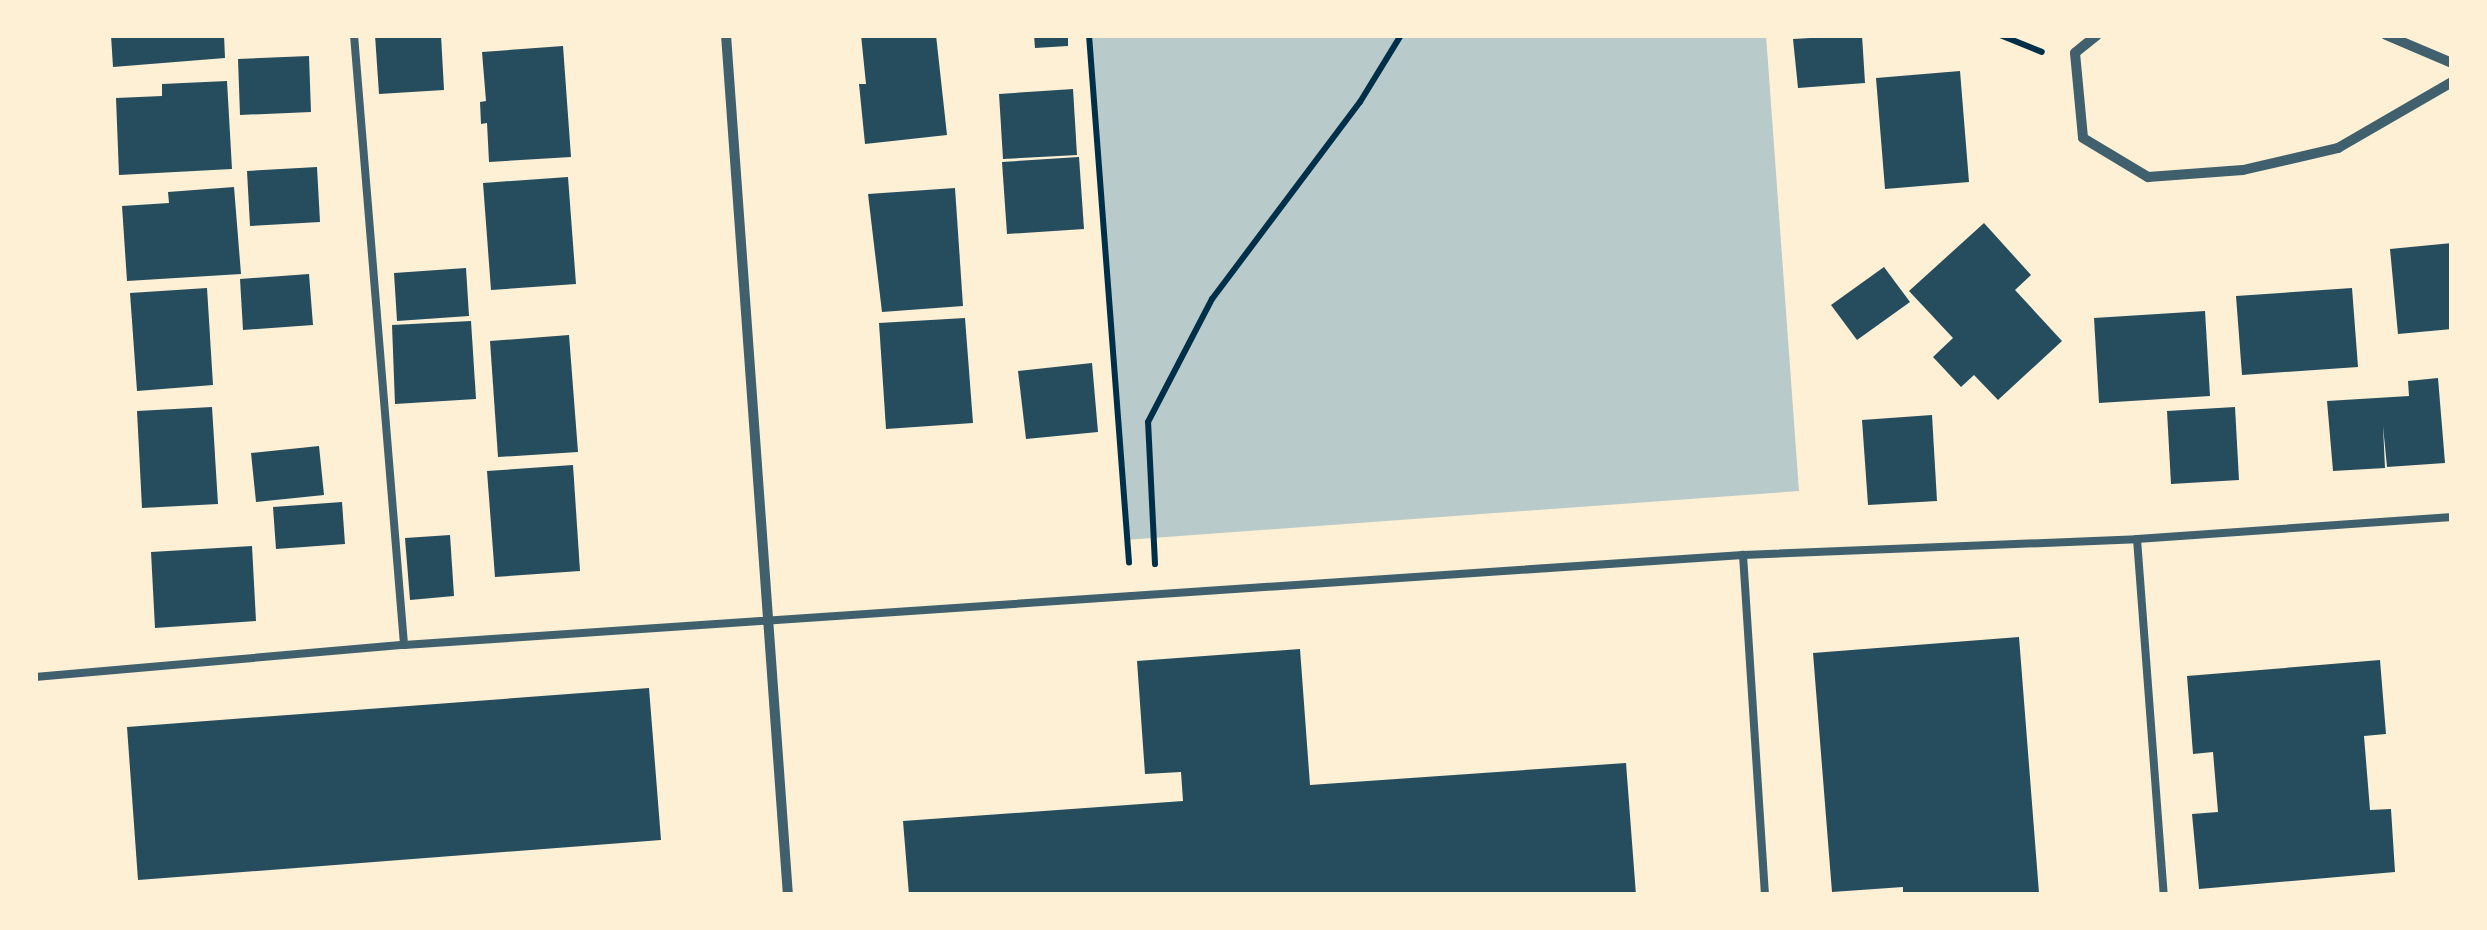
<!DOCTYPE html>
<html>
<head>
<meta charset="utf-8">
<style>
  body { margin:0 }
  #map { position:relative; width:2487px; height:930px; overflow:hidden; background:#fdf0d5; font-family:Manrope,sans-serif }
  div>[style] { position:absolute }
  .green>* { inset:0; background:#b9caca }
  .building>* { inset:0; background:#264d5e }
  .path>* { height:6px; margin:-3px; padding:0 3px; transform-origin:3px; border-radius:3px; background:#003049 }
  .service>* { height:8px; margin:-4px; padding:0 4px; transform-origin:4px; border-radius:4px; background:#3f606c }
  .minor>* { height:10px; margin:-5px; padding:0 5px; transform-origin:5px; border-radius:5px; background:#3f606c }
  span { translate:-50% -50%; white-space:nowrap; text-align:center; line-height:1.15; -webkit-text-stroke:8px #fdf0d5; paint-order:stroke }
  .frame { position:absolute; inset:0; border:38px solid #fdf0d5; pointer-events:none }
</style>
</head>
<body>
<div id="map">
  <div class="green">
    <i style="clip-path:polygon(1089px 35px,1766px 35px,1799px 491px,1125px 540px)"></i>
  </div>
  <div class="building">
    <i style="clip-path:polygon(111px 35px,224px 35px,225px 58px,113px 67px)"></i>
    <i style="clip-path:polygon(375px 35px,441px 35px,444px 90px,379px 94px)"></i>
    <i style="clip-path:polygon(861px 35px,936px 35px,947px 135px,865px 144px,859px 84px,866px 84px)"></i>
    <i style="clip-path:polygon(1034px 35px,1068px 35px,1068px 46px,1035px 48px)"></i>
    <i style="clip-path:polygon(1862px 35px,1865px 83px,1798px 88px,1793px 39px)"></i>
    <i style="clip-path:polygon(563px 46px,571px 157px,489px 162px,487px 123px,481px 124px,480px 102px,486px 101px,482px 52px)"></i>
    <i style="clip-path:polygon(309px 56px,311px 112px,240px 115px,238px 59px)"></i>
    <i style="clip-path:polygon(1960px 71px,1969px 182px,1885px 189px,1876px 78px)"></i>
    <i style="clip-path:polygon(227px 81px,232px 169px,119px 175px,116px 98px,162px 96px,162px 84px)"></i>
    <i style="clip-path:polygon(1073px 89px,1077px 155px,1003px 159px,999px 94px)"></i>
    <i style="clip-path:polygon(1079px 157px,1084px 229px,1007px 234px,1002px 162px)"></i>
    <i style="clip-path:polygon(317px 167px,320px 222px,250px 226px,247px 171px)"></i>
    <i style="clip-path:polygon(568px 177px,576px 284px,491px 290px,483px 183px)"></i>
    <i style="clip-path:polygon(234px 187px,241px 274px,127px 281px,122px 206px,169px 203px,168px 192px)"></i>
    <i style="clip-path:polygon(955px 188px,963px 306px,882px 312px,868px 194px)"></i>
    <i style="clip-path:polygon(1984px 223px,2031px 275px,2015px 290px,2062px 341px,1998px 400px,1974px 375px,1961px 387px,1933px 357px,1953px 338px,1909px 291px)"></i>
    <i style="clip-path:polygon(2452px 243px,2452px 329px,2398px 334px,2390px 249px)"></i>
    <i style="clip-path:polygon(1884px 267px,1910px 302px,1857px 340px,1831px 305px)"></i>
    <i style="clip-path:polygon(466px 268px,469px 316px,397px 321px,394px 273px)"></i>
    <i style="clip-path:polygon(309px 274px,313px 325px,243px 330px,240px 279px)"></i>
    <i style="clip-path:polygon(207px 288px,213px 385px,137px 391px,130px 293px)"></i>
    <i style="clip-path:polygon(2352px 288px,2358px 367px,2242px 375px,2236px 296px)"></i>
    <i style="clip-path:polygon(2205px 311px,2210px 396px,2099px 403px,2094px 318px)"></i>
    <i style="clip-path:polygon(965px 318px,973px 423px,886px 429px,879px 323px)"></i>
    <i style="clip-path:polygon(471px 321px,476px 399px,395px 404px,392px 325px)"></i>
    <i style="clip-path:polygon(569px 335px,578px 452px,498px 457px,490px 341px)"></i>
    <i style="clip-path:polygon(1092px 363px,1098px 432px,1026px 439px,1018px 371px)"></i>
    <i style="clip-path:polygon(2438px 378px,2445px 463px,2387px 467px,2383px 426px,2385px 468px,2333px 471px,2327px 401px,2409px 396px,2408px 381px)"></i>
    <i style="clip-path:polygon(212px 407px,218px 504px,142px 508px,137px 411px)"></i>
    <i style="clip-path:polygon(2235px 407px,2239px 480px,2171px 484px,2167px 411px)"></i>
    <i style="clip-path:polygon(1932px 415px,1937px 501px,1868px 505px,1862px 420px)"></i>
    <i style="clip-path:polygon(319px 446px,324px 495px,256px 502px,251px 453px)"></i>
    <i style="clip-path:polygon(573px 465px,580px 571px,495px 577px,487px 471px)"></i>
    <i style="clip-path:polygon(342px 502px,345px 544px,276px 549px,273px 507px)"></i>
    <i style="clip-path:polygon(450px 535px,454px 596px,410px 600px,405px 538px)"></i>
    <i style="clip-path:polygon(252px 546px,256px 621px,155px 628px,151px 552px)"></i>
    <i style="clip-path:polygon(2019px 637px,2039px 893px,1903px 895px,1903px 887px,1832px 892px,1813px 653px)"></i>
    <i style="clip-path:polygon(1300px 649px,1310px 785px,1626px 763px,1636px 895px,909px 895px,903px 821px,1183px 801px,1181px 772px,1145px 774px,1137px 661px)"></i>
    <i style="clip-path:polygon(2380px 660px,2386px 734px,2364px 736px,2370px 810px,2391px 809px,2395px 872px,2199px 889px,2192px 814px,2218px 812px,2213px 752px,2193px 754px,2187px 676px)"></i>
    <i style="clip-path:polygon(649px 688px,661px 840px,138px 880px,127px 727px)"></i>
  </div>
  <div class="path">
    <i style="left:1089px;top:35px;width:529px;rotate:85.66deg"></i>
    <i style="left:2000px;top:35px;width:45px;rotate:22deg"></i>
    <i style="left:1155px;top:564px;width:142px;rotate:-92.8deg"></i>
    <i style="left:1148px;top:422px;width:139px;rotate:-62.5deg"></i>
    <i style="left:1212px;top:299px;width:246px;rotate:-53.1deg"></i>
    <i style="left:1360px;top:102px;width:79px;rotate:-58.5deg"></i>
  </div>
  <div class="service">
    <i style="left:354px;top:35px;width:612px;rotate:85.31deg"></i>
    <i style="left:2137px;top:539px;width:316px;rotate:-4deg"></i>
    <i style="left:35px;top:677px;width:370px;rotate:-5deg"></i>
    <i style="left:404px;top:645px;width:1342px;rotate:-3.85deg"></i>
    <i style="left:1765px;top:895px;width:341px;rotate:-93.7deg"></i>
    <i style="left:1743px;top:555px;width:394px;rotate:-2.3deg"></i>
    <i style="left:2137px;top:539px;width:357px;rotate:85.7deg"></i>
  </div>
  <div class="minor">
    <i style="left:726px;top:35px;width:862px;rotate:85.88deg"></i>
    <i style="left:2097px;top:35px;width:28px;rotate:141deg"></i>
    <i style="left:2075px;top:53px;width:85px;rotate:84.6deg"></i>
    <i style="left:2083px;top:138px;width:76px;rotate:31deg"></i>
    <i style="left:2148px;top:177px;width:95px;rotate:-4.2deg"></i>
    <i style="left:2243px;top:170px;width:98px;rotate:-13deg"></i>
    <i style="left:2338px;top:148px;width:132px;rotate:-30.1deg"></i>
    <i style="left:2386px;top:35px;width:72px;rotate:23deg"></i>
  </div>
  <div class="frame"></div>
</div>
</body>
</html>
